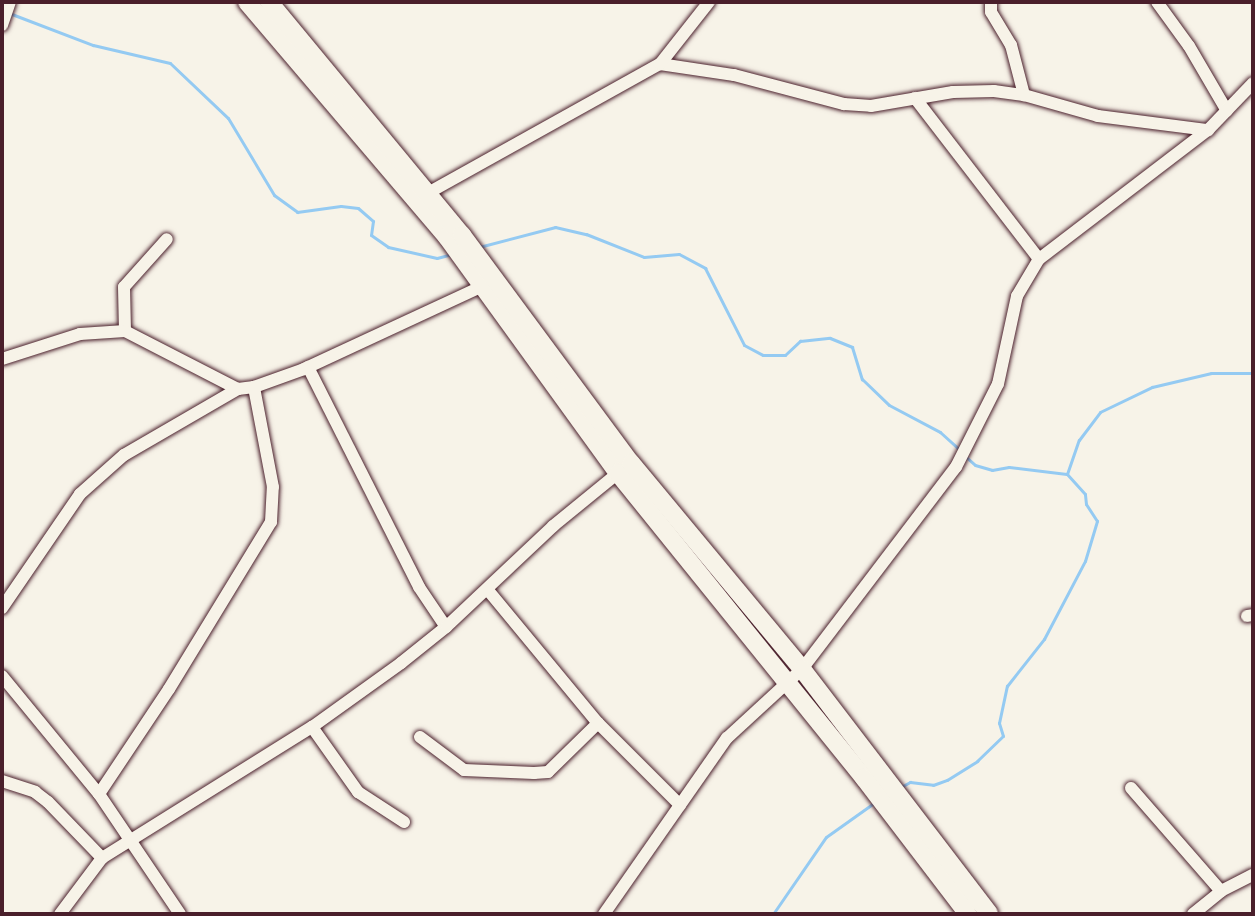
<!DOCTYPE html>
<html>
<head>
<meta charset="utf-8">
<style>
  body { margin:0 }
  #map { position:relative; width:1255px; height:916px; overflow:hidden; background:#f7f3e8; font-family:"Shantell Sans",sans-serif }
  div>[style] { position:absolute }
  .stream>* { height:3px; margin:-1.5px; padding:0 1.5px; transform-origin:1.5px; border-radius:1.5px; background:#94caf2 }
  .roads { filter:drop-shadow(0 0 2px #4a1f2b) drop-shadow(0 0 2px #4a1f2b) }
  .minor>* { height:12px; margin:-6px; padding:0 6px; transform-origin:6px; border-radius:6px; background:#f7f3e8 }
  .secondary>* { height:18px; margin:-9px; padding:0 9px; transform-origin:9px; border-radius:9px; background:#f7f3e8 }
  span { translate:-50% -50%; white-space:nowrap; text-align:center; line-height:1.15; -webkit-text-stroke:6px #f7f3e8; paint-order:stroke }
  .frame { position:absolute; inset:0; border:4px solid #4a1f2b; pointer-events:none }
</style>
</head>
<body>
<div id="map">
  <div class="stream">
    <i style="left:9px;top:13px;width:90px;rotate:20.9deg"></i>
    <i style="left:93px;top:45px;width:79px;rotate:13.2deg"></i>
    <i style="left:170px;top:63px;width:80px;rotate:43.5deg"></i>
    <i style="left:228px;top:118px;width:90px;rotate:59.1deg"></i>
    <i style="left:274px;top:195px;width:29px;rotate:36deg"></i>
    <i style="left:297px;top:212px;width:44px;rotate:-7.8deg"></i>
    <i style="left:341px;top:206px;width:17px;rotate:7deg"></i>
    <i style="left:358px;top:208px;width:20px;rotate:41deg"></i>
    <i style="left:373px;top:221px;width:14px;rotate:98deg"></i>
    <i style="left:371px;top:235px;width:21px;rotate:35deg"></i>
    <i style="left:388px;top:247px;width:50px;rotate:12.7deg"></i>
    <i style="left:437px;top:258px;width:16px;rotate:-15deg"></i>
    <i style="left:479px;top:247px;width:79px;rotate:-14.7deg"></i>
    <i style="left:555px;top:227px;width:32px;rotate:13deg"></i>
    <i style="left:586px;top:234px;width:62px;rotate:21.6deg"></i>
    <i style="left:644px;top:257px;width:35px;rotate:-5deg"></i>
    <i style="left:679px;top:254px;width:30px;rotate:28deg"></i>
    <i style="left:705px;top:268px;width:86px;rotate:63.1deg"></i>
    <i style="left:744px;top:345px;width:21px;rotate:28deg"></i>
    <i style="left:763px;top:355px;width:22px"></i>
    <i style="left:785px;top:355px;width:21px;rotate:-43deg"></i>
    <i style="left:800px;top:341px;width:30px;rotate:-6deg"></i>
    <i style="left:830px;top:338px;width:24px;rotate:22deg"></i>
    <i style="left:852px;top:347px;width:34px;rotate:73deg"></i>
    <i style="left:862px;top:379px;width:37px;rotate:44deg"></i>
    <i style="left:889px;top:405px;width:58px;rotate:27.9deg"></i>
    <i style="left:940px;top:432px;width:27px;rotate:42deg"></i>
    <i style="left:965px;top:456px;width:13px;rotate:42deg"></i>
    <i style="left:975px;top:465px;width:18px;rotate:16deg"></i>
    <i style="left:992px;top:470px;width:17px;rotate:-10deg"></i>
    <i style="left:1009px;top:467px;width:58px;rotate:6.9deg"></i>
    <i style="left:899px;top:788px;width:13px;rotate:-29deg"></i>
    <i style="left:910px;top:782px;width:23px;rotate:7deg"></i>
    <i style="left:933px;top:785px;width:15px;rotate:-20deg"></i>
    <i style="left:947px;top:780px;width:36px;rotate:-32deg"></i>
    <i style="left:977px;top:761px;width:36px;rotate:-44deg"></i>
    <i style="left:1003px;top:736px;width:14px;rotate:-107deg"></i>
    <i style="left:999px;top:723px;width:38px;rotate:-78deg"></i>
    <i style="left:1007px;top:686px;width:60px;rotate:-51.8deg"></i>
    <i style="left:1044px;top:639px;width:88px;rotate:-62.3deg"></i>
    <i style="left:1085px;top:561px;width:42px;rotate:-73.3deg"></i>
    <i style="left:1097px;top:521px;width:20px;rotate:-123deg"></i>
    <i style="left:1086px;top:504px;width:10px;rotate:-96deg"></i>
    <i style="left:1085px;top:494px;width:27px;rotate:-132deg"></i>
    <i style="left:1067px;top:474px;width:36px;rotate:-71deg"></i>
    <i style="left:1079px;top:440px;width:35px;rotate:-53deg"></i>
    <i style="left:1100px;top:412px;width:58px;rotate:-25.7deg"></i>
    <i style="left:1152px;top:387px;width:61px;rotate:-13.3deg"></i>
    <i style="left:1211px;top:373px;width:42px"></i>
    <i style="left:773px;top:914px;width:93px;rotate:-55.5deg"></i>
    <i style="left:826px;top:837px;width:60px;rotate:-35.5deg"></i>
  </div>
  <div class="roads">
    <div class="minor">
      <i style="left:991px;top:2px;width:10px;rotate:90deg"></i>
      <i style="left:991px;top:12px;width:39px;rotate:59deg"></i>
      <i style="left:1011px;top:45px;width:52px;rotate:75.4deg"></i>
      <i style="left:1157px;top:2px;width:54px;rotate:54deg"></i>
      <i style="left:1189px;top:46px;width:75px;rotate:59.7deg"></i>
      <i style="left:2px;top:25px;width:24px;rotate:-71deg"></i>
      <i style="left:660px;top:64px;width:75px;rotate:8.5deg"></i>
      <i style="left:734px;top:75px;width:114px;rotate:14.8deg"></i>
      <i style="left:844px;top:104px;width:27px;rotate:4deg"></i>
      <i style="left:871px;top:106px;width:83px;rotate:-9.7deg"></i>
      <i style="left:953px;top:92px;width:41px;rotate:-1.4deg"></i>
      <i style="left:994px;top:91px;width:30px;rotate:8deg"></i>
      <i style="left:1024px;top:95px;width:77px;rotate:15.8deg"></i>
      <i style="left:1098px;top:116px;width:111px;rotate:7.3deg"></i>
      <i style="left:915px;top:98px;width:203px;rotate:52.4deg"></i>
      <i style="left:426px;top:194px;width:268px;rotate:-29.1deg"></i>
      <i style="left:660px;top:64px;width:79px;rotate:-51.7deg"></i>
      <i style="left:125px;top:331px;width:44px;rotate:-91.3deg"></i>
      <i style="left:124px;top:287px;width:64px;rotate:-48.1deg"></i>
      <i style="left:2px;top:359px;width:82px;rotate:-17.8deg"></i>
      <i style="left:80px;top:334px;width:45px;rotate:-3.8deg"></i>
      <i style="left:125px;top:331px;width:127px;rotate:27.2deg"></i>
      <i style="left:308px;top:367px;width:246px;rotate:63.2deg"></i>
      <i style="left:419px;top:587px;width:48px;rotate:56deg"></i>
      <i style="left:487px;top:589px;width:174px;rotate:50.4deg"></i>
      <i style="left:598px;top:723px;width:116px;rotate:45deg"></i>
      <i style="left:2px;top:608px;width:138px;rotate:-55.6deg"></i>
      <i style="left:80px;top:494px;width:59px;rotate:-41.6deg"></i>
      <i style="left:124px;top:455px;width:132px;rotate:-30.1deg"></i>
      <i style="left:238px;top:389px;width:16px;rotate:-7deg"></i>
      <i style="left:254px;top:387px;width:53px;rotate:-19.8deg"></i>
      <i style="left:304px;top:369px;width:195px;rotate:-24.9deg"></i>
      <i style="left:1247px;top:616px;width:6px;rotate:-9deg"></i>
      <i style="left:2px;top:676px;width:153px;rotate:50.6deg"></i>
      <i style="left:99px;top:794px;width:145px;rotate:56deg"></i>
      <i style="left:312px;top:727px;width:80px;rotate:54.7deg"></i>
      <i style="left:358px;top:792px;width:55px;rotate:33.1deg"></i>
      <i style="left:420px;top:737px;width:55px;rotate:36.9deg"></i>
      <i style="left:464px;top:770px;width:70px;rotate:2.5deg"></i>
      <i style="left:534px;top:773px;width:14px;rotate:-4deg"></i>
      <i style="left:548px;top:772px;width:70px;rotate:-44.4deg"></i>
      <i style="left:2px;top:781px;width:35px;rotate:18deg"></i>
      <i style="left:35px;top:792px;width:16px;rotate:38deg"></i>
      <i style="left:48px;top:802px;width:78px;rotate:46deg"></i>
      <i style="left:1131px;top:788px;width:137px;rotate:48.9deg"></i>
      <i style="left:99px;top:794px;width:126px;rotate:-56.3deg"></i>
      <i style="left:169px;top:689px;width:196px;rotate:-58.6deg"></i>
      <i style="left:271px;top:522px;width:35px;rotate:-87deg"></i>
      <i style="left:273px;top:487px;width:102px;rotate:-100.8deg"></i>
      <i style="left:60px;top:914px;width:70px;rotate:-53.1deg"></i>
      <i style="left:102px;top:858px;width:248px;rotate:-32deg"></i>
      <i style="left:312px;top:727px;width:110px;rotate:-35.7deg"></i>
      <i style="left:401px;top:663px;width:58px;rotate:-38.7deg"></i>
      <i style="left:446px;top:627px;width:147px;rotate:-43.3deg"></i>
      <i style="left:553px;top:526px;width:84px;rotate:-39.2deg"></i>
      <i style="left:604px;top:914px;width:215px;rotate:-55.1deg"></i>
      <i style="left:727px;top:738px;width:102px;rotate:-42.6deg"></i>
      <i style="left:802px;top:669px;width:254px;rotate:-52.7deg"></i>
      <i style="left:956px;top:467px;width:93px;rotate:-63.2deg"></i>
      <i style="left:998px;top:384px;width:90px;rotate:-77.8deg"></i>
      <i style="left:1017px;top:296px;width:43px;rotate:-59.3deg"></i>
      <i style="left:1039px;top:259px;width:213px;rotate:-37.4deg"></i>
      <i style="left:1208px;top:130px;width:65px;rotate:-46.2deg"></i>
      <i style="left:1193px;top:914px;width:36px;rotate:-39deg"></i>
      <i style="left:1221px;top:891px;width:36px;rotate:-27deg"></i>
    </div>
    <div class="secondary">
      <i style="left:247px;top:2px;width:309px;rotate:49.6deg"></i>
      <i style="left:447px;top:237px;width:291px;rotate:54.1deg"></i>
      <i style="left:618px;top:473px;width:392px;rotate:51.1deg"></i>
      <i style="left:864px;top:778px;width:171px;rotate:52.6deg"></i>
      <i style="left:269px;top:2px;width:303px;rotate:50.4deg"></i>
      <i style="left:462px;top:235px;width:284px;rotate:53.5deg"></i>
      <i style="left:631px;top:463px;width:268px;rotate:50.3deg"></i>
      <i style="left:802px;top:669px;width:308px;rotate:52.6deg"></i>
    </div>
  </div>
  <div class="frame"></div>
</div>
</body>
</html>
